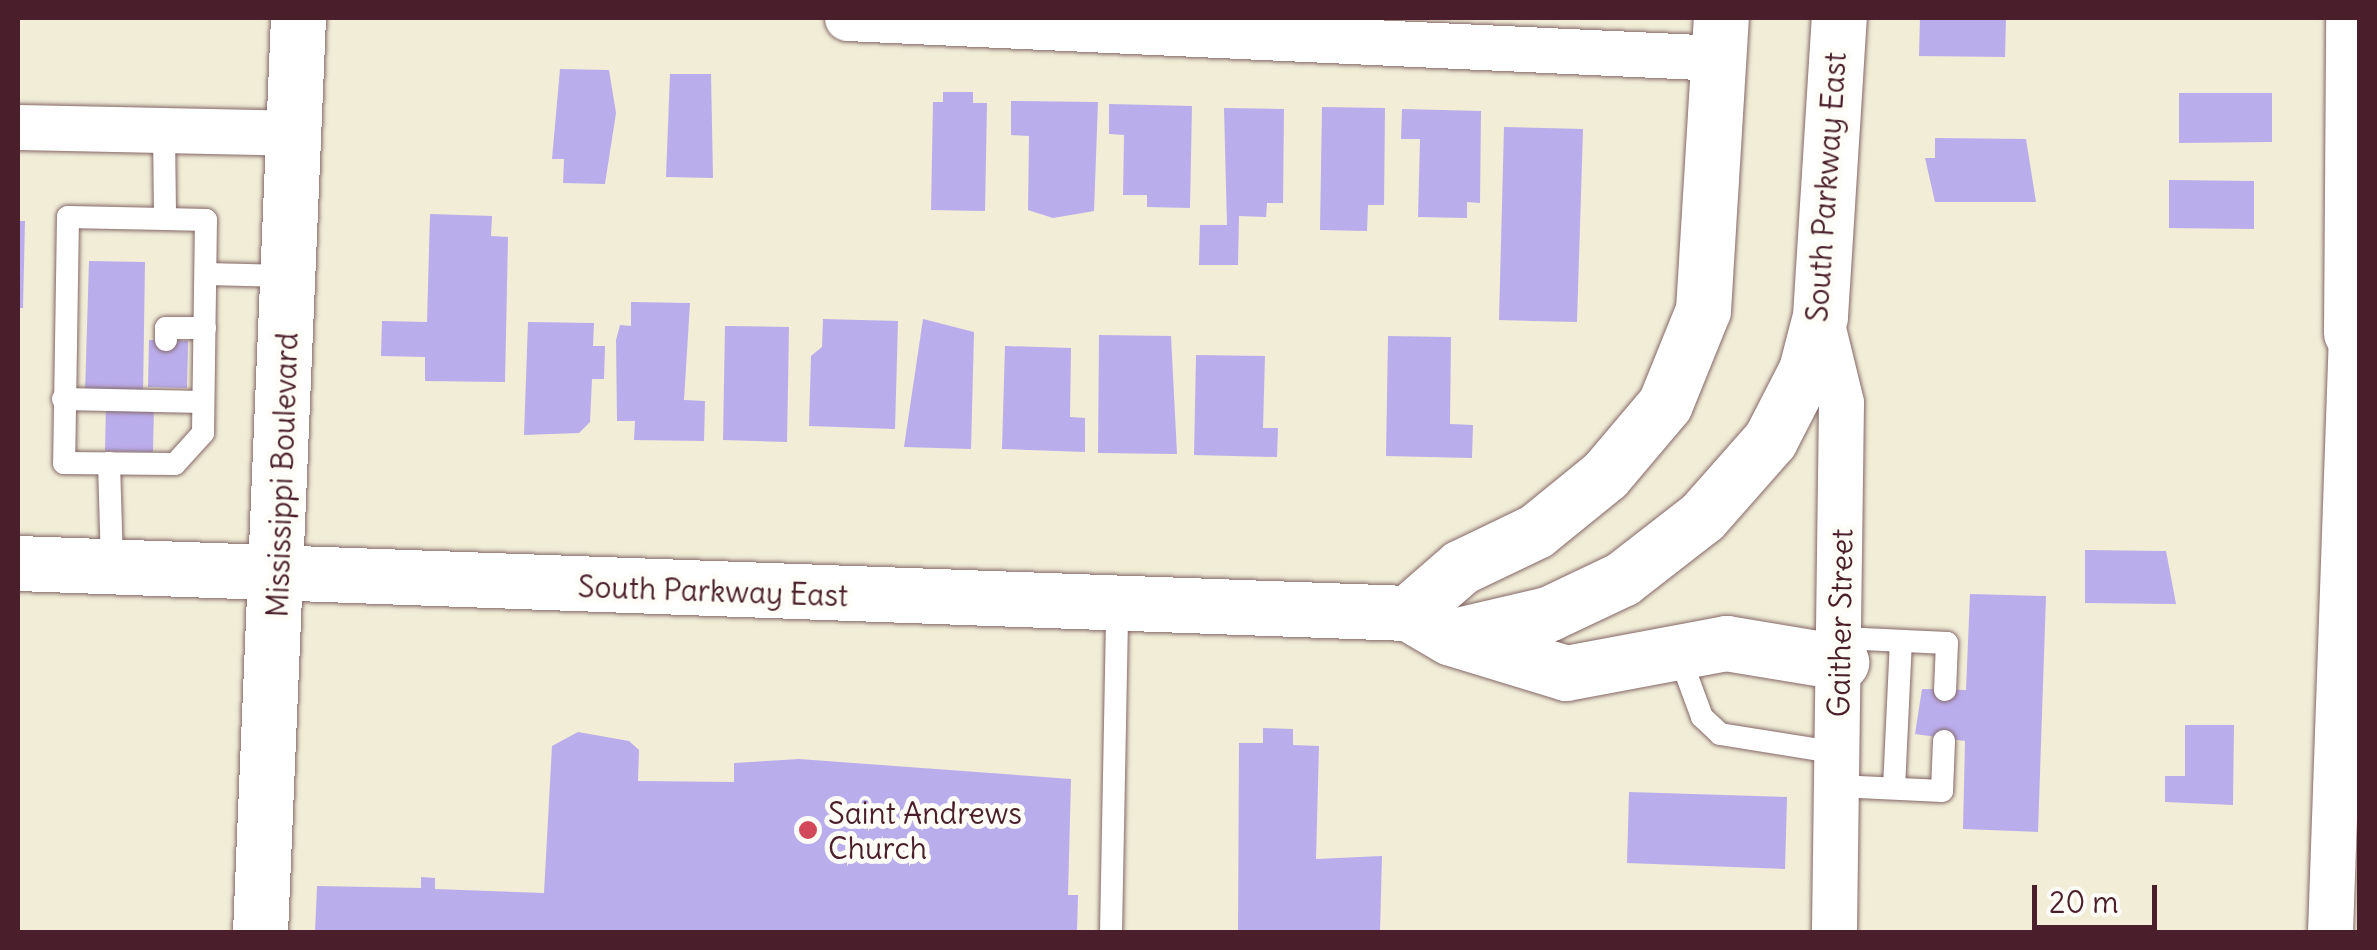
<!DOCTYPE html>
<html>
<head>
<meta charset="utf-8">
<style>
  body { margin:0 }
  #map { position:relative; width:2377px; height:950px; overflow:hidden; background:#f1edd7; font-family:Delius,sans-serif }
  div>[style] { position:absolute }
  .building>* { inset:0; background:#baadec }
  .roads { filter:drop-shadow(0 0 2px #846767) drop-shadow(0 0 2px #846767) }
  .lane>* { height:22px; margin:-11px; padding:0 11px; transform-origin:11px; border-radius:11px; background:#fff }
  .street>* { height:45px; margin:-22.5px; padding:0 22.5px; transform-origin:22.5px; border-radius:22.5px; background:#fff }
  .secondary>* { height:55px; margin:-27.5px; padding:0 27.5px; transform-origin:27.5px; border-radius:27.5px; background:#fff }
  .dots>* { width:28px; height:28px; translate:-50% -50%; box-sizing:border-box; border:5px solid #fdfcf7; border-radius:50% }
  span { translate:-50% -50%; white-space:nowrap; text-align:center; line-height:1.15; -webkit-text-stroke:10px #fdfcf7; paint-order:stroke }
  .street-label { font-size:30px; color:#4a1f2b }
  .poi-label { font-size:30px; color:#4a1f2b }
  .left { translate:0 -50%; text-align:left }
  .frame { position:absolute; inset:0; border:20px solid #4a1f2b; pointer-events:none }
  .scale { position:absolute; left:2032px; top:885px; width:125px; height:45px; box-sizing:border-box; border:5px solid #4a1f2b; border-top:0; padding-left:12px; font-size:30px; line-height:35px; white-space:nowrap; color:#4a1f2b; -webkit-text-stroke:8px #fdfcf7; paint-order:stroke }
</style>
</head>
<body>
<div id="map">
  <div class="building">
    <i style="clip-path:polygon(1920px 18px,2006px 18px,2005px 57px,1919px 56px)"></i>
    <i style="clip-path:polygon(560px 69px,609px 70px,616px 113px,605px 184px,563px 183px,564px 159px,552px 159px)"></i>
    <i style="clip-path:polygon(670px 74px,711px 74px,713px 178px,666px 177px)"></i>
    <i style="clip-path:polygon(943px 92px,973px 92px,973px 103px,987px 103px,985px 211px,931px 210px,933px 102px,943px 102px)"></i>
    <i style="clip-path:polygon(2179px 93px,2272px 93px,2272px 142px,2179px 143px)"></i>
    <i style="clip-path:polygon(1011px 101px,1098px 102px,1094px 211px,1053px 218px,1028px 210px,1029px 136px,1011px 135px)"></i>
    <i style="clip-path:polygon(1109px 104px,1192px 106px,1190px 208px,1147px 207px,1147px 195px,1123px 195px,1124px 135px,1109px 134px)"></i>
    <i style="clip-path:polygon(1322px 107px,1385px 108px,1384px 205px,1368px 205px,1367px 231px,1320px 230px)"></i>
    <i style="clip-path:polygon(1224px 108px,1284px 109px,1283px 203px,1267px 203px,1266px 217px,1239px 216px,1238px 265px,1199px 265px,1200px 225px,1227px 225px)"></i>
    <i style="clip-path:polygon(1402px 109px,1481px 111px,1480px 203px,1467px 202px,1467px 218px,1418px 217px,1420px 139px,1401px 139px)"></i>
    <i style="clip-path:polygon(1504px 127px,1583px 129px,1577px 322px,1499px 320px)"></i>
    <i style="clip-path:polygon(1935px 138px,2026px 139px,2036px 202px,1935px 202px,1925px 158px,1935px 158px)"></i>
    <i style="clip-path:polygon(2169px 180px,2254px 181px,2254px 229px,2169px 228px)"></i>
    <i style="clip-path:polygon(430px 214px,492px 216px,491px 236px,508px 237px,505px 382px,425px 381px,425px 357px,381px 356px,382px 321px,427px 322px)"></i>
    <i style="clip-path:polygon(18px 221px,25px 221px,23px 308px,18px 308px)"></i>
    <i style="clip-path:polygon(89px 261px,145px 262px,143px 394px,85px 393px)"></i>
    <i style="clip-path:polygon(631px 302px,690px 303px,684px 400px,705px 401px,704px 441px,634px 440px,635px 421px,617px 421px,616px 340px,620px 325px,631px 326px)"></i>
    <i style="clip-path:polygon(823px 319px,898px 321px,895px 429px,809px 426px,811px 356px,822px 347px)"></i>
    <i style="clip-path:polygon(923px 319px,974px 332px,971px 449px,904px 447px)"></i>
    <i style="clip-path:polygon(528px 322px,594px 323px,593px 346px,605px 346px,604px 379px,592px 379px,590px 422px,579px 433px,524px 435px)"></i>
    <i style="clip-path:polygon(725px 326px,789px 327px,787px 442px,723px 440px)"></i>
    <i style="clip-path:polygon(1099px 335px,1171px 336px,1177px 454px,1098px 453px)"></i>
    <i style="clip-path:polygon(1388px 336px,1451px 337px,1450px 424px,1473px 425px,1472px 458px,1386px 456px)"></i>
    <i style="clip-path:polygon(149px 340px,188px 341px,187px 388px,148px 387px)"></i>
    <i style="clip-path:polygon(1005px 346px,1071px 348px,1070px 417px,1085px 418px,1085px 452px,1002px 449px)"></i>
    <i style="clip-path:polygon(1196px 355px,1265px 356px,1263px 428px,1278px 428px,1277px 457px,1194px 455px)"></i>
    <i style="clip-path:polygon(106px 404px,154px 405px,153px 452px,105px 451px)"></i>
    <i style="clip-path:polygon(2085px 550px,2166px 551px,2176px 604px,2085px 603px)"></i>
    <i style="clip-path:polygon(1970px 594px,2046px 596px,2038px 832px,1963px 829px,1965px 741px,1915px 734px,1922px 689px,1966px 690px)"></i>
    <i style="clip-path:polygon(2185px 725px,2234px 725px,2233px 805px,2165px 802px,2165px 776px,2185px 776px)"></i>
    <i style="clip-path:polygon(1263px 728px,1293px 729px,1293px 745px,1319px 746px,1316px 859px,1382px 856px,1380px 932px,1238px 932px,1239px 743px,1263px 743px)"></i>
    <i style="clip-path:polygon(578px 732px,629px 741px,639px 750px,638px 781px,734px 782px,734px 763px,799px 759px,1071px 779px,1068px 895px,1078px 895px,1077px 932px,315px 932px,317px 886px,421px 888px,421px 877px,435px 878px,435px 889px,544px 893px,552px 746px)"></i>
    <i style="clip-path:polygon(1629px 792px,1787px 797px,1785px 869px,1627px 863px)"></i>
  </div>
  <div class="roads">
    <div class="lane">
      <i style="left:164px;top:131px;width:88px;rotate:89.3deg"></i>
      <i style="left:165px;top:219px;width:97px;rotate:-178.8deg"></i>
      <i style="left:68px;top:217px;width:246px;rotate:90.9deg"></i>
      <i style="left:64px;top:463px;width:111px;rotate:0.5deg"></i>
      <i style="left:175px;top:464px;width:42px;rotate:-47.9deg"></i>
      <i style="left:203px;top:433px;width:213px;rotate:-89.2deg"></i>
      <i style="left:206px;top:220px;width:41px;rotate:-178.6deg"></i>
      <i style="left:206px;top:274px;width:81px;rotate:1.4deg"></i>
      <i style="left:166px;top:340px;width:12px;rotate:-90deg"></i>
      <i style="left:166px;top:328px;width:39px"></i>
      <i style="left:63px;top:399px;width:140px;rotate:1.2deg"></i>
      <i style="left:109px;top:463px;width:103px;rotate:88.3deg"></i>
      <i style="left:1842px;top:638px;width:105px;rotate:2.7deg"></i>
      <i style="left:1947px;top:643px;width:47px;rotate:92.4deg"></i>
      <i style="left:1678px;top:652px;width:69px;rotate:69.7deg"></i>
      <i style="left:1702px;top:717px;width:25px;rotate:43deg"></i>
      <i style="left:1720px;top:734px;width:121px;rotate:9.1deg"></i>
      <i style="left:1838px;top:786px;width:104px;rotate:2.8deg"></i>
      <i style="left:1942px;top:791px;width:50px;rotate:-87.7deg"></i>
      <i style="left:1894px;top:788px;width:146px;rotate:-87.3deg"></i>
      <i style="left:1111px;top:932px;width:323px;rotate:-88.9deg"></i>
    </div>
    <div class="street">
      <i style="left:847px;top:18px;width:874px;rotate:2.62deg"></i>
      <i style="left:18px;top:127px;width:276px;rotate:1.2deg"></i>
      <i style="left:1820px;top:316px;width:89px;rotate:76.3deg"></i>
      <i style="left:1841px;top:402px;width:530px;rotate:90.76deg"></i>
      <i style="left:2330px;top:932px;width:599px;rotate:-87.99deg"></i>
      <i style="left:2351px;top:333px;width:10px;rotate:24deg"></i>
    </div>
    <div class="secondary">
      <i style="left:2351px;top:333px;width:315px;rotate:-89.6deg"></i>
      <i style="left:18px;top:563px;width:1391px;rotate:2.06deg"></i>
      <i style="left:1408px;top:613px;width:48px;rotate:30.3deg"></i>
      <i style="left:1449px;top:637px;width:102px;rotate:-13.1deg"></i>
      <i style="left:1548px;top:614px;width:82px;rotate:-25.3deg"></i>
      <i style="left:1622px;top:579px;width:101px;rotate:-37.8deg"></i>
      <i style="left:1702px;top:517px;width:103px;rotate:-48.6deg"></i>
      <i style="left:1770px;top:440px;width:79px;rotate:-62.8deg"></i>
      <i style="left:1806px;top:370px;width:56px;rotate:-75.5deg"></i>
      <i style="left:1820px;top:316px;width:299px;rotate:-86.4deg"></i>
      <i style="left:1408px;top:613px;width:70px;rotate:-41deg"></i>
      <i style="left:1461px;top:567px;width:83px;rotate:-25.6deg"></i>
      <i style="left:1536px;top:531px;width:89px;rotate:-39.1deg"></i>
      <i style="left:1605px;top:475px;width:93px;rotate:-49.8deg"></i>
      <i style="left:1665px;top:404px;width:101px;rotate:-68deg"></i>
      <i style="left:1703px;top:310px;width:293px;rotate:-86.5deg"></i>
      <i style="left:1451px;top:638px;width:120px;rotate:16.9deg"></i>
      <i style="left:1566px;top:673px;width:163px;rotate:-10.6deg"></i>
      <i style="left:1726px;top:643px;width:117px;rotate:9.4deg"></i>
      <i style="left:260px;top:932px;width:915px;rotate:-87.62deg"></i>
    </div>
  </div>
  <div class="dots">
    <i style="left:808px;top:830px;background:#d1495b"></i>
  </div>
  <div class="street-label">
    <span style="left:1826px;top:187px;rotate:-86deg">South Parkway East</span>
    <span style="left:282px;top:475px;rotate:-88deg">Mississippi Boulevard</span>
    <span style="left:713px;top:591px;rotate:2deg">South Parkway East</span>
    <span style="left:1840px;top:623px;rotate:-89deg">Gaither Street</span>
  </div>
  <div class="poi-label">
    <span class="left" style="left:828px;top:830px">Saint Andrews<br>Church</span>
  </div>
  <div class="frame"></div>
  <div class="scale">20 m</div>
</div>
</body>
</html>
